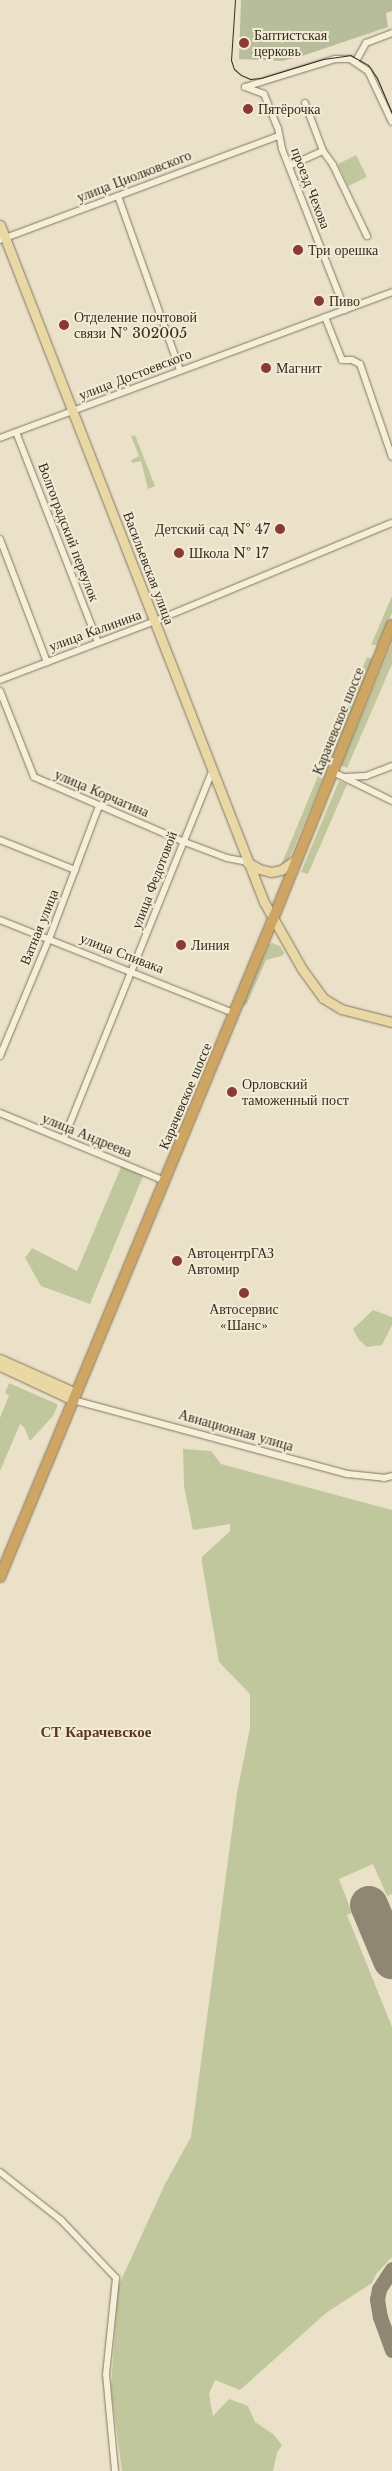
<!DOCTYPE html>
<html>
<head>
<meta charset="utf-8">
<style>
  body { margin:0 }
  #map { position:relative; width:392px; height:2471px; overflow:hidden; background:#eae1c8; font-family:"Libre Baskerville",serif }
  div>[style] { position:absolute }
  .green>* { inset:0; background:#c0c79d }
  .cemetery>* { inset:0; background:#b7bd9b }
  .taxiway>* { height:15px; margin:-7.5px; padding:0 7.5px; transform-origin:7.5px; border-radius:7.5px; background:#908674 }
  .runway>* { height:38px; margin:-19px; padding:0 19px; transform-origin:19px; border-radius:19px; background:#908674 }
  .roads { filter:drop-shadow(0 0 1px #84745f) drop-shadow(0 0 1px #84745f) }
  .minor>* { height:6px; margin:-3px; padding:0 3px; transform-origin:3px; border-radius:3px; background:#f5efda }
  .major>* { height:9px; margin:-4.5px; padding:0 4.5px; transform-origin:4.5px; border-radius:4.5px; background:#e9d7a4 }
  .highway>* { height:10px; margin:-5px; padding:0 5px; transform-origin:5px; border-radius:5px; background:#cfa562 }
  .tram>* { height:1px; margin:-0.5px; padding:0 0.5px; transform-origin:0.5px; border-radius:0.5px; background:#362c21 }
  .dots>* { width:14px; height:14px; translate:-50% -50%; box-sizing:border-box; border:2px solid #f2ecd6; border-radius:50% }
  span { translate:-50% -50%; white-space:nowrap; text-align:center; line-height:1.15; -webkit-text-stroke:4px #f2ecd6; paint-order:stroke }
  .poi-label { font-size:14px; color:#362c21 }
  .left { translate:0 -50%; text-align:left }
  .right { translate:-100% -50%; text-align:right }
  .street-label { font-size:14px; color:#362c21 }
  .neighbourhood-label { font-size:15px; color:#5e3425; font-weight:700 }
</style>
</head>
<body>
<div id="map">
  <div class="green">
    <i style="clip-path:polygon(356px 155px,367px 177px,348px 186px,338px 164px)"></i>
    <i style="clip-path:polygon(135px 435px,155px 486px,148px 489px,141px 461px,132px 463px,131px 460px,139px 456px,131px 436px)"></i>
    <i style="clip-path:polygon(392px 596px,392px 613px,377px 645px,371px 645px)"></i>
    <i style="clip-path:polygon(392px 643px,392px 664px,347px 768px,341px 765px)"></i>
    <i style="clip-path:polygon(367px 657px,374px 659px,289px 859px,280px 868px)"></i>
    <i style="clip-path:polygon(339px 781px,347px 784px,308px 874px,301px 872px)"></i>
    <i style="clip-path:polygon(272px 943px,280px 946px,284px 953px,282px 956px,266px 960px,247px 1004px,242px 1007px,269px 944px)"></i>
    <i style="clip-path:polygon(122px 1165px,144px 1174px,90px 1304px,41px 1286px,25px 1258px,32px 1248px,77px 1271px)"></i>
    <i style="clip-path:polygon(373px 1310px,392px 1317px,392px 1325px,382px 1345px,367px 1347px,359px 1340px,353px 1329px)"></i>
    <i style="clip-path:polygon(9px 1383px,57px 1404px,57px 1407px,53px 1416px,30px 1441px,24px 1427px,20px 1424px,0 1471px,0 1418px,9px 1395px,5px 1393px)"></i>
    <i style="clip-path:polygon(183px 1449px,211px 1451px,221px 1464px,392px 1510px,392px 1894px,387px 1896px,373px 1864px,339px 1879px,352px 1913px,347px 1915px,392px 2027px,392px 2257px,376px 2274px,372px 2283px,326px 2313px,240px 2390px,215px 2380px,209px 2394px,213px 2416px,229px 2399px,248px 2406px,255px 2422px,273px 2434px,282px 2445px,277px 2453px,273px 2471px,122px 2471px,111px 2389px,118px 2287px,165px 2184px,191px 2137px,237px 1793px,250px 1728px,250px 1694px,219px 1662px,202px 1563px,202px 1557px,230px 1531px,230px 1524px,193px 1530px,184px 1486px)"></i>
  </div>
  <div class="cemetery">
    <i style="clip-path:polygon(241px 0,392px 0,392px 11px,386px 13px,388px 27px,305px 55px,282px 61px,239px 59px)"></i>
  </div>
  <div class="taxiway">
    <i style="left:392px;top:2269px;width:24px;rotate:123deg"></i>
    <i style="left:379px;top:2289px;width:10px;rotate:101deg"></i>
    <i style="left:377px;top:2299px;width:18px;rotate:81deg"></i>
    <i style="left:380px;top:2317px;width:35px;rotate:70deg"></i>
  </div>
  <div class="runway">
    <i style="left:369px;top:1905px;width:60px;rotate:67.3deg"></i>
  </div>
  <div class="roads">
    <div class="minor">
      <i style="left:356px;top:61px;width:21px;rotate:-61deg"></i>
      <i style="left:366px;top:43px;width:28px;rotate:-21deg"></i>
      <i style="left:245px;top:87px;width:20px;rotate:20deg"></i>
      <i style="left:264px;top:94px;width:37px;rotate:68deg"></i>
      <i style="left:278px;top:128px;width:21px;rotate:79deg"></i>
      <i style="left:282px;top:149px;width:173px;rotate:68.6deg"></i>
      <i style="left:245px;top:87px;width:94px;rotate:-17.3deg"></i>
      <i style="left:335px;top:59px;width:15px"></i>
      <i style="left:350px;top:59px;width:22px;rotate:34deg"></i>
      <i style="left:368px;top:71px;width:56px;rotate:64.8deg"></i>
      <i style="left:305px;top:103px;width:51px;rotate:69.4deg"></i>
      <i style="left:289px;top:166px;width:37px;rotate:-24deg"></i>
      <i style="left:323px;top:151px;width:17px;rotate:54deg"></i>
      <i style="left:333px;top:165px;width:79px;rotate:64.4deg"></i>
      <i style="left:118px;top:196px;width:185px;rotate:70.4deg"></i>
      <i style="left:0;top:240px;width:297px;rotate:-20.5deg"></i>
      <i style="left:325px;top:317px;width:46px;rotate:68.4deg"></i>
      <i style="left:342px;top:360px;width:10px"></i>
      <i style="left:352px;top:360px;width:9px;rotate:27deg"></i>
      <i style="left:360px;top:364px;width:98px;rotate:71deg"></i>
      <i style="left:16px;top:432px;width:225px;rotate:68.7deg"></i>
      <i style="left:0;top:438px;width:418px;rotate:-20.4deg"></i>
      <i style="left:0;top:539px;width:132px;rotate:69.1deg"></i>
      <i style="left:0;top:680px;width:166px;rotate:-20.8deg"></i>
      <i style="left:155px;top:621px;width:256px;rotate:-22.5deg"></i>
      <i style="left:0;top:691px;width:92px;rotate:68.4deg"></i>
      <i style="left:34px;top:777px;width:161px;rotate:23.4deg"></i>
      <i style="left:182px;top:841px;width:48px;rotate:20.7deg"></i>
      <i style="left:227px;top:858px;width:20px;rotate:11deg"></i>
      <i style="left:333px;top:772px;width:66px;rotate:26.2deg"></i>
      <i style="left:345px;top:777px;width:21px;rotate:-3deg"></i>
      <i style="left:366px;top:776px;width:28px;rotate:-21deg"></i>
      <i style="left:0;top:840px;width:81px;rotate:21.8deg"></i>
      <i style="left:0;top:920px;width:252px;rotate:21.7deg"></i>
      <i style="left:0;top:1056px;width:127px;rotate:-67.3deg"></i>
      <i style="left:49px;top:939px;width:142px;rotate:-69.4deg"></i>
      <i style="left:0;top:1113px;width:178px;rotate:22.4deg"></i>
      <i style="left:64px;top:1138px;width:396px;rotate:-68deg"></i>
      <i style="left:73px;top:1400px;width:285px;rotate:15.1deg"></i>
      <i style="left:348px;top:1474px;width:36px;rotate:6deg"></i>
      <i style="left:384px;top:1478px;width:8px;rotate:-14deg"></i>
      <i style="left:0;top:2172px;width:78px;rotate:38.2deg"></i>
      <i style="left:61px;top:2220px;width:80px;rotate:46.5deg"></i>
      <i style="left:116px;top:2278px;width:97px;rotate:95.9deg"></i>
      <i style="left:106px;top:2374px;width:97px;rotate:84.7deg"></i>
    </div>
    <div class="major">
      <i style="left:0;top:225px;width:727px;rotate:68.7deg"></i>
      <i style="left:264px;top:902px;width:77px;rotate:60.4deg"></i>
      <i style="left:302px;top:969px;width:36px;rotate:54deg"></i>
      <i style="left:323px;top:998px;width:21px;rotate:31deg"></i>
      <i style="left:341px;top:1009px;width:53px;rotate:14.3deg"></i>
      <i style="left:247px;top:862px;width:14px;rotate:30deg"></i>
      <i style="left:259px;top:869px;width:12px;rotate:14deg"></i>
      <i style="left:271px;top:872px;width:10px;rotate:-11deg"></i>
      <i style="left:281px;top:870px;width:19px;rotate:-35deg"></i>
      <i style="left:0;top:1359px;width:83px;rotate:24.1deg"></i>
      <i style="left:0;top:1366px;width:81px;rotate:25deg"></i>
    </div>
    <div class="highway">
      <i style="left:0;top:1577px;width:712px;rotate:-67.47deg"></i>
      <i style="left:273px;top:919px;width:317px;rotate:-68deg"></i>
    </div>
  </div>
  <div class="tram">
    <i style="left:235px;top:0;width:60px;rotate:93.8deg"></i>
    <i style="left:231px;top:60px;width:9px;rotate:72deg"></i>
    <i style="left:234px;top:69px;width:9px;rotate:41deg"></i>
    <i style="left:241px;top:75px;width:10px;rotate:24deg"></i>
    <i style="left:250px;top:79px;width:11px;rotate:-5deg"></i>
    <i style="left:261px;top:78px;width:65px;rotate:-17deg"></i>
    <i style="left:323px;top:59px;width:27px;rotate:-8deg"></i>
    <i style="left:350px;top:55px;width:21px;rotate:29deg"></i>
    <i style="left:368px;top:65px;width:16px;rotate:55deg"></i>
    <i style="left:377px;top:78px;width:38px;rotate:67deg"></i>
  </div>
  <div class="dots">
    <i style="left:244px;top:43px;background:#8c3935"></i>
    <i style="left:248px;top:109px;background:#8c3935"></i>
    <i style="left:298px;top:250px;background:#8c3935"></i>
    <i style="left:319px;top:301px;background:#8c3935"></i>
    <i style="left:64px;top:325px;background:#8c3935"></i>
    <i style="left:266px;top:368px;background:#8c3935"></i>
    <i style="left:280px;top:529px;background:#8c3935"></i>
    <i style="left:179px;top:553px;background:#8c3935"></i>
    <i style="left:181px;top:945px;background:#8c3935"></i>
    <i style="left:232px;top:1092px;background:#8c3935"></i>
    <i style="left:177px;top:1261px;background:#8c3935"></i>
    <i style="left:244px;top:1293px;background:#8c3935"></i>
  </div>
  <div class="poi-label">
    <span class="left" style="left:254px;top:43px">Баптистская<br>церковь</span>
    <span class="left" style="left:258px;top:109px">Пятёрочка</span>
    <span class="left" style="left:308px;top:250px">Три орешка</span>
    <span class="left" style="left:329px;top:301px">Пиво</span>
    <span class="left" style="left:74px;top:325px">Отделение почтовой<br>связи № 302005</span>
    <span class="left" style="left:276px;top:368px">Магнит</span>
    <span class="right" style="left:270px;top:529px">Детский сад № 47</span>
    <span class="left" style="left:189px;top:553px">Школа № 17</span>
    <span class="left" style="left:191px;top:945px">Линия</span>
    <span class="left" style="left:242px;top:1092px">Орловский<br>таможенный пост</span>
    <span class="left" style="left:187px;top:1261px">АвтоцентрГАЗ<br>Автомир</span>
    <span style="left:244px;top:1317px">Автосервис<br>«Шанс»</span>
  </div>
  <div class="street-label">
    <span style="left:134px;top:176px;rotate:-21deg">улица Циолковского</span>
    <span style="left:311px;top:188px;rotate:69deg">проезд Чехова</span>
    <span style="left:135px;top:374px;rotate:-21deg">улица Достоевского</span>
    <span style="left:69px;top:532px;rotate:69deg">Волгоградский переулок</span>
    <span style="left:149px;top:568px;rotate:69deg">Васильевская улица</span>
    <span style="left:95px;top:630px;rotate:-20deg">улица Калинина</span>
    <span style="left:338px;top:721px;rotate:-68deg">Карачевское шоссе</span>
    <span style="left:102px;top:793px;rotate:23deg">улица Корчагина</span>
    <span style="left:154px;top:880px;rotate:-69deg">улица Федотовой</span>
    <span style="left:39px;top:927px;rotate:-68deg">Ватная улица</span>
    <span style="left:122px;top:953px;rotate:21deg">улица Спивака</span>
    <span style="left:185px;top:1096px;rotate:-67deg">Карачевское шоссе</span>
    <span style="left:87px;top:1135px;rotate:22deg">улица Андреева</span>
    <span style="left:236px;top:1430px;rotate:16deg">Авиационная улица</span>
  </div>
  <div class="neighbourhood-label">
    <span style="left:96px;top:1732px">СТ Карачевское</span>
  </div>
</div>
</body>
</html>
